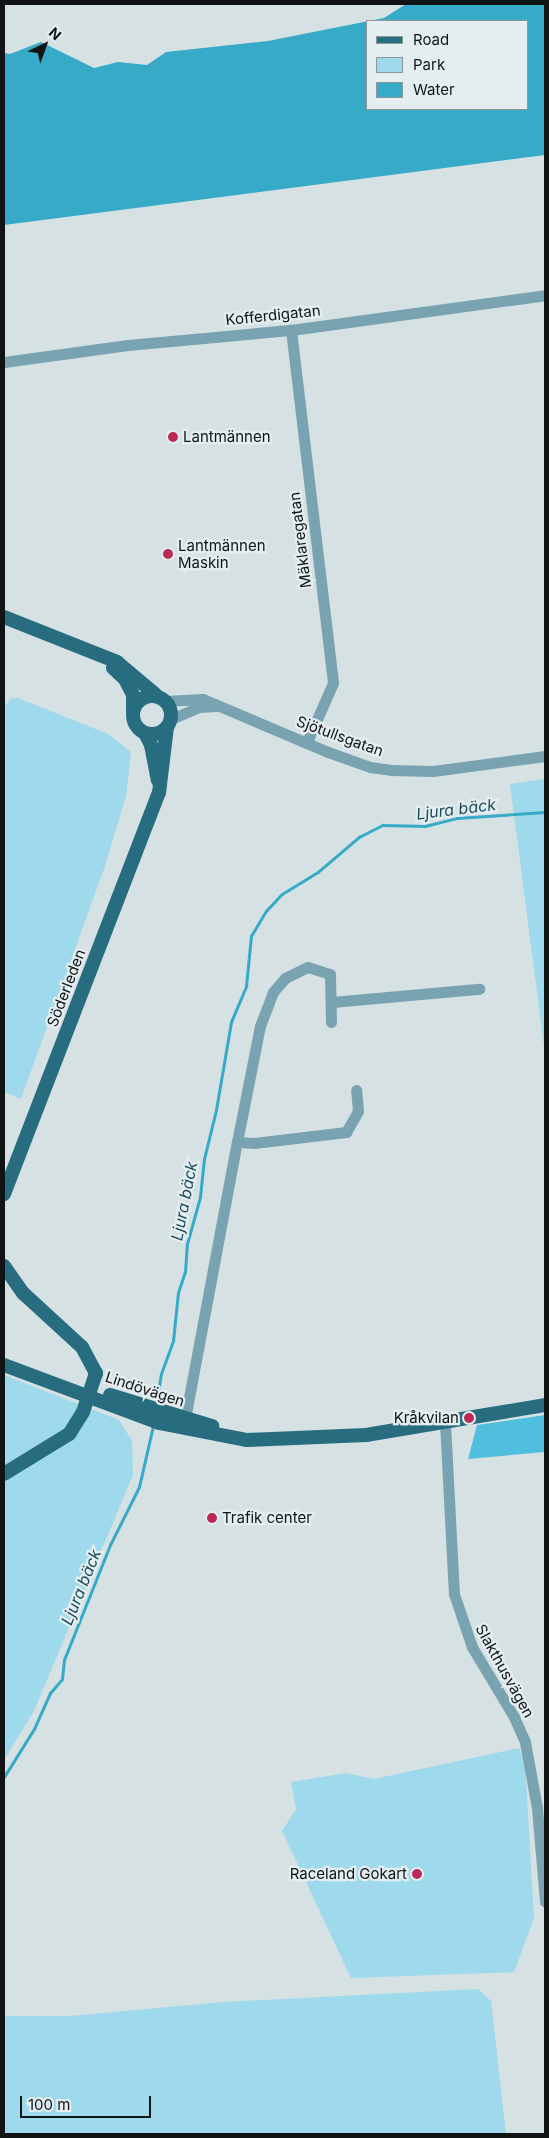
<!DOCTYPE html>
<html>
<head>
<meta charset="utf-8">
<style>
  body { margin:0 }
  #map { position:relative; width:549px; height:2138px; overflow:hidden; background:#d6e1e4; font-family:Inter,sans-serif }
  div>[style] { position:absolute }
  .green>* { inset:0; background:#9ed9ec }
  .forest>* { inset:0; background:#50bfdd }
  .water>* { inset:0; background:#36aac7 }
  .stream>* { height:2.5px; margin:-1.25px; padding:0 1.25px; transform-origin:1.25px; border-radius:1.25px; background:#36aac7 }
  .minor>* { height:11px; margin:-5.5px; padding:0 5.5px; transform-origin:5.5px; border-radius:5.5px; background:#79a3b0 }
  .major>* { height:14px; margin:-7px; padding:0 7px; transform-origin:7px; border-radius:7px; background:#276d7f }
  .major>.ring { margin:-7px; padding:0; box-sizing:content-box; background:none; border:14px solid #276d7f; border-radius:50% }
  .dots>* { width:14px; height:14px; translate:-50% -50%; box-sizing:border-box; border:2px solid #e4eef1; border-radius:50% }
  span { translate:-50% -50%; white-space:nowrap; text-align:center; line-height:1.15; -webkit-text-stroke:4.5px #e4eef1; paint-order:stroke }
  .street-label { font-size:15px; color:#101415 }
  .poi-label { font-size:15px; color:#101415 }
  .left { translate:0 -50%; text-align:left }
  .right { translate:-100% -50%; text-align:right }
  .water-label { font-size:16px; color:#1c4c59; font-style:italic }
  .frame { position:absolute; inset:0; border:5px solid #101415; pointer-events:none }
  .legend { position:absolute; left:366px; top:20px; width:162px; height:90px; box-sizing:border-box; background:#e4eef1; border:1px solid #8f9799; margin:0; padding:6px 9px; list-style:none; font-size:15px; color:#101415 }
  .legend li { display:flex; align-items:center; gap:10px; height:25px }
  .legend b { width:25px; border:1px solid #8f9799 }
  .north { position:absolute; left:20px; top:20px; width:50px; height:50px; -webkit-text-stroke:4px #e4eef1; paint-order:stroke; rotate:42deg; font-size:14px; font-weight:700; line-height:20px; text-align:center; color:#101415 }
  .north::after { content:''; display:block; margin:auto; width:18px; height:22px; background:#101415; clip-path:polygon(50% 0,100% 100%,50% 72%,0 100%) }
  .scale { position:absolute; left:20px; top:2096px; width:131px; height:22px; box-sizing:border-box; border:2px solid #101415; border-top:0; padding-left:6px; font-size:15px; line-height:18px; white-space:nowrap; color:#101415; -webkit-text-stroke:4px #e4eef1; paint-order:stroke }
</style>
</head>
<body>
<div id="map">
  <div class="green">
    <i style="clip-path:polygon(18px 698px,108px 734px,131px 752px,126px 796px,105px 866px,21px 1099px,4px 1092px,4px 707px,10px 699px)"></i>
    <i style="clip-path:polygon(545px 779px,545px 1054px,510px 784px)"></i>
    <i style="clip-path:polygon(4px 1375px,119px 1420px,132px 1441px,133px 1475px,34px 1711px,4px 1760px)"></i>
    <i style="clip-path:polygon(519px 1748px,525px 1762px,534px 1918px,514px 1972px,351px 1978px,282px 1831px,296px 1809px,291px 1782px,346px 1773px,374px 1779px)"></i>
    <i style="clip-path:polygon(478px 1989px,491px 2001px,506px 2134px,4px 2134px,4px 2016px,70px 2016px,223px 2002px)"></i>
  </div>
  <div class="forest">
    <i style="clip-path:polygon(545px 1415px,545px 1452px,468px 1459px,477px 1425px)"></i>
  </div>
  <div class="water">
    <i style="clip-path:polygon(evenodd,406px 4px,545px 4px,545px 155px,4px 225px,4px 53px,10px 54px,41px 42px,94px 68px,118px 62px,147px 65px,166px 52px,268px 41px,384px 18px,406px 4px,368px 21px,528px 21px,528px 109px,368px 109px,368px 21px)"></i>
  </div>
  <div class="stream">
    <i style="left:156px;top:1405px;width:31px;rotate:-81deg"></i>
    <i style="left:161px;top:1374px;width:35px;rotate:-70deg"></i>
    <i style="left:173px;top:1341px;width:48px;rotate:-84.1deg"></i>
    <i style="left:178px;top:1293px;width:22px;rotate:-72deg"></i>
    <i style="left:185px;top:1272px;width:28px;rotate:-86deg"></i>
    <i style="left:187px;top:1244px;width:49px;rotate:-74.5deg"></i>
    <i style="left:200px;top:1197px;width:38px;rotate:-84deg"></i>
    <i style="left:204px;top:1159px;width:50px;rotate:-76.2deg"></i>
    <i style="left:216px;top:1110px;width:89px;rotate:-80.3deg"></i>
    <i style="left:231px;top:1022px;width:39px;rotate:-67deg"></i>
    <i style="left:246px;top:986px;width:50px;rotate:-84.3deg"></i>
    <i style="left:251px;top:936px;width:29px;rotate:-59deg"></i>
    <i style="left:266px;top:911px;width:23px;rotate:-47deg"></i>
    <i style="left:282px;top:894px;width:42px;rotate:-31.4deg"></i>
    <i style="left:318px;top:872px;width:54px;rotate:-40.5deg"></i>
    <i style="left:359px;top:837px;width:27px;rotate:-27deg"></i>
    <i style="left:383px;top:825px;width:42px;rotate:1.4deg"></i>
    <i style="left:425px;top:826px;width:33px;rotate:-14deg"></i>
    <i style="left:457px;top:818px;width:88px;rotate:-3.9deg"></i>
    <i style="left:4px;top:1777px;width:57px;rotate:-58deg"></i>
    <i style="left:34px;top:1729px;width:39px;rotate:-66deg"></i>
    <i style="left:50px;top:1693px;width:18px;rotate:-49deg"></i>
    <i style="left:62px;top:1679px;width:19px;rotate:-84deg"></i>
    <i style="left:64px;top:1660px;width:124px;rotate:-68.2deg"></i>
    <i style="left:110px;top:1545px;width:65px;rotate:-63.4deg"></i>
    <i style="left:139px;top:1487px;width:63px;rotate:-77.1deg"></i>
  </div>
  <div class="minor">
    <i style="left:291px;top:330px;width:355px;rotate:83.2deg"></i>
    <i style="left:333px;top:683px;width:64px;rotate:113.8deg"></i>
    <i style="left:4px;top:362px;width:125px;rotate:-7.8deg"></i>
    <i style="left:128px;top:345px;width:164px;rotate:-5.3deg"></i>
    <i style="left:291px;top:330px;width:256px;rotate:-7.8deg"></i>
    <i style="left:165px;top:701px;width:38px;rotate:-3deg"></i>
    <i style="left:203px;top:699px;width:136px;rotate:23deg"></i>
    <i style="left:328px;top:752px;width:45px;rotate:19.7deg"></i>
    <i style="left:370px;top:767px;width:21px;rotate:8deg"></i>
    <i style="left:391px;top:770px;width:42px;rotate:1.4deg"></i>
    <i style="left:433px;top:771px;width:113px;rotate:-7.6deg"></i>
    <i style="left:171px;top:719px;width:30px;rotate:-23deg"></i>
    <i style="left:199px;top:707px;width:17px;rotate:-3deg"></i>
    <i style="left:332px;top:1002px;width:148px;rotate:-5.1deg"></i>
    <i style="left:237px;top:1142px;width:118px;rotate:-78.8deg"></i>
    <i style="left:260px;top:1026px;width:36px;rotate:-69deg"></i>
    <i style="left:273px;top:992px;width:18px;rotate:-49deg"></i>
    <i style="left:285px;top:978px;width:25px;rotate:-26deg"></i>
    <i style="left:308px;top:967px;width:23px;rotate:18deg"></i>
    <i style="left:330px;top:974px;width:48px;rotate:88.8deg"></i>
    <i style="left:185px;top:1419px;width:282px;rotate:-79.4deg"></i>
    <i style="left:237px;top:1142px;width:17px;rotate:3deg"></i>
    <i style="left:254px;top:1143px;width:93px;rotate:-6.8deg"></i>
    <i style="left:346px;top:1132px;width:24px;rotate:-60deg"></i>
    <i style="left:358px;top:1111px;width:21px;rotate:-95deg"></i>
    <i style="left:445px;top:1423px;width:171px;rotate:87deg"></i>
    <i style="left:454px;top:1594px;width:56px;rotate:71.2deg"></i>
    <i style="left:472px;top:1647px;width:82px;rotate:59deg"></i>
    <i style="left:514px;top:1717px;width:27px;rotate:66deg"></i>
    <i style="left:525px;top:1742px;width:67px;rotate:79.7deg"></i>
    <i style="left:537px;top:1808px;width:94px;rotate:85.1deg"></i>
  </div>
  <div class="major">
    <i style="left:4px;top:617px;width:122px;rotate:21.7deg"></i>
    <i style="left:117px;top:662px;width:51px;rotate:40.2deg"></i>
    <i style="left:113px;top:668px;width:16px;rotate:43deg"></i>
    <i style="left:125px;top:679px;width:18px;rotate:63deg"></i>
    <i style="left:133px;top:695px;width:16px;rotate:90deg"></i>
    <i class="ring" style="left:133px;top:696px;width:24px;height:24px"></i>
    <i style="left:145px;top:733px;width:13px;rotate:63deg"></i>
    <i style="left:151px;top:745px;width:36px;rotate:79deg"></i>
    <i style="left:4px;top:1194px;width:430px;rotate:-68.9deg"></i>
    <i style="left:159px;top:793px;width:66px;rotate:-83.1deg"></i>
    <i style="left:4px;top:1266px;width:33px;rotate:55deg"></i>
    <i style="left:23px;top:1293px;width:80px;rotate:42.5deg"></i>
    <i style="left:82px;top:1347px;width:30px;rotate:62deg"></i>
    <i style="left:96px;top:1373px;width:41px;rotate:108.4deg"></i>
    <i style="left:83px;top:1412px;width:26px;rotate:122deg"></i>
    <i style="left:69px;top:1434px;width:76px;rotate:148.4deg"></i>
    <i style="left:4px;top:1365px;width:165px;rotate:20.5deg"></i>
    <i style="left:159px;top:1423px;width:90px;rotate:10.9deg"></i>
    <i style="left:247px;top:1440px;width:119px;rotate:-2.4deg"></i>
    <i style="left:366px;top:1435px;width:181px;rotate:-9.5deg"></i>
    <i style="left:110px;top:1395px;width:107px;rotate:16.9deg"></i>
  </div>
  <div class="dots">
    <i style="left:173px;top:437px;background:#ba2a55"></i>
    <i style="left:168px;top:554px;background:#ba2a55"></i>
    <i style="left:469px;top:1418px;background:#ba2a55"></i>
    <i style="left:212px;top:1518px;background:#ba2a55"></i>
    <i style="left:417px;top:1874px;background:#ba2a55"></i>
  </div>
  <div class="street-label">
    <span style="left:273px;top:315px;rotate:-6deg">Kofferdigatan</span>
    <span style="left:300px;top:540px;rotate:-97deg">Mäklaregatan</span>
    <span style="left:340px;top:736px;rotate:20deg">Sjötullsgatan</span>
    <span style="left:66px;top:988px;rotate:-69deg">Söderleden</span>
    <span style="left:145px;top:1389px;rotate:18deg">Lindövägen</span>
    <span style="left:505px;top:1671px;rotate:61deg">Slakthusvägen</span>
  </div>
  <div class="poi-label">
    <span class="left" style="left:183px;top:437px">Lantmännen</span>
    <span class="left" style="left:178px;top:554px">Lantmännen<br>Maskin</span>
    <span class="right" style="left:459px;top:1418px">Kråkvilan</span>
    <span class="left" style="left:222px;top:1518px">Trafik center</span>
    <span class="right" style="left:407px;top:1874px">Raceland Gokart</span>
  </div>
  <div class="water-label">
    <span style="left:456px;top:809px;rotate:-7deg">Ljura bäck</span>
    <span style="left:184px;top:1201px;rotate:-79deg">Ljura bäck</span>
    <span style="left:81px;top:1587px;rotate:-68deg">Ljura bäck</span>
  </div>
  <div class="frame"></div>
  <ul class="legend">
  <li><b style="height:6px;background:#276d7f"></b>Road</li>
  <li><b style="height:14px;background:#9ed9ec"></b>Park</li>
  <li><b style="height:14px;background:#36aac7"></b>Water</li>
  </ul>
  <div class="north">N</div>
  <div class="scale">100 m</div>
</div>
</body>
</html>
